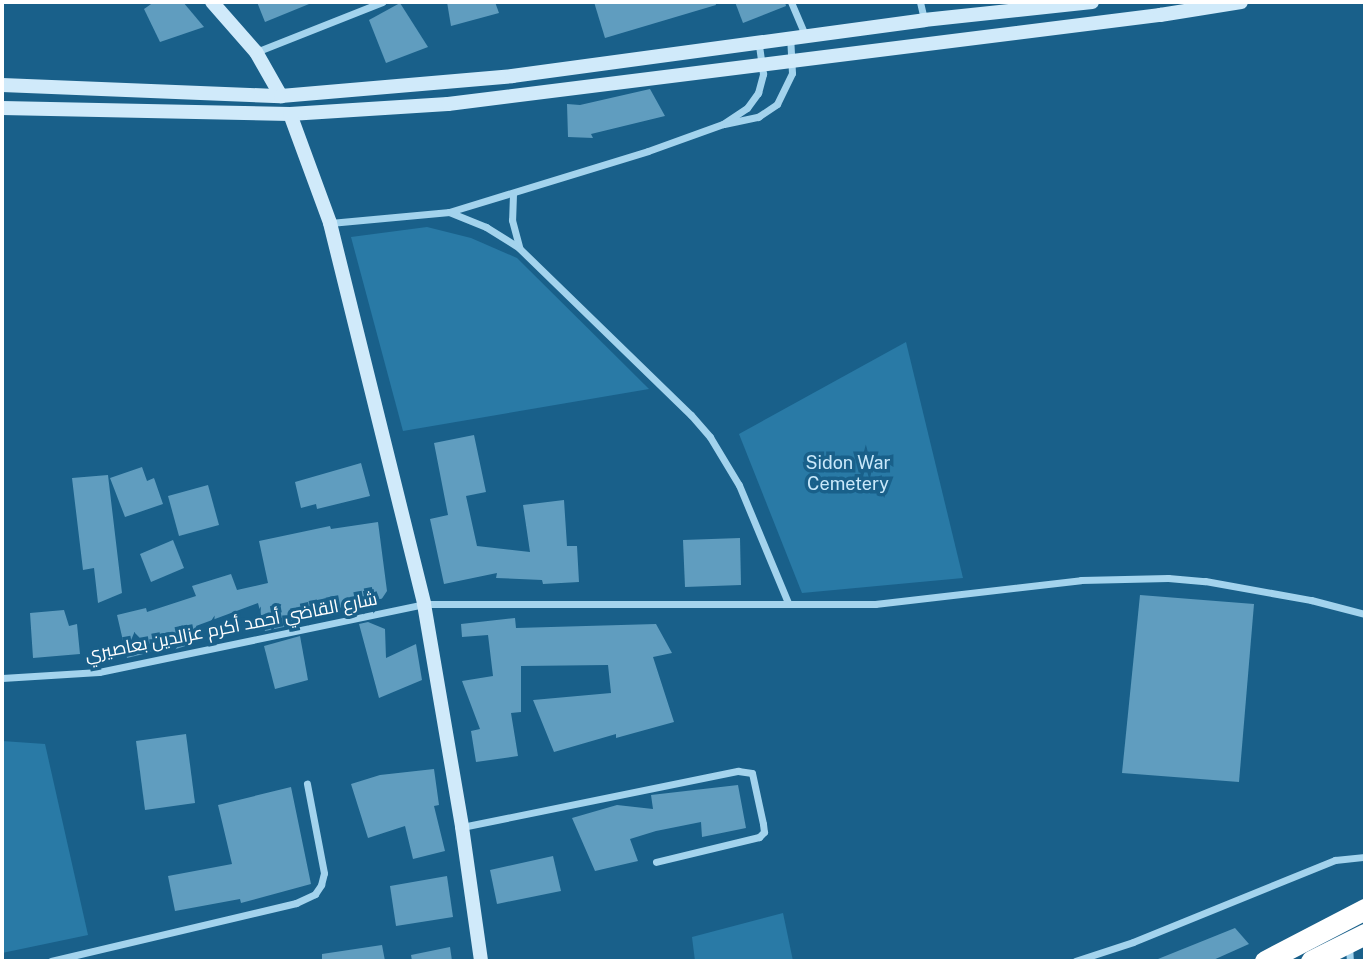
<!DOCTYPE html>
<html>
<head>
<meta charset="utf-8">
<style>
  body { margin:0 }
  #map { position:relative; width:1367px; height:963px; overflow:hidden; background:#19608a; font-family:"Public Sans",Cairo,sans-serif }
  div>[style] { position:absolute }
  .green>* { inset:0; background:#297aa6 }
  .building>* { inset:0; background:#609dbf }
  .street>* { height:7px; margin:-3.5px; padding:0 3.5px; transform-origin:3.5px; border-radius:3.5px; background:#a3d3ed }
  .secondary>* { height:14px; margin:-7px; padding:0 7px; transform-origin:7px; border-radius:7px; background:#d0eafa }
  .highway>* { height:21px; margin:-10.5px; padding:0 10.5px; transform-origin:10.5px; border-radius:10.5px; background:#fff }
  span { translate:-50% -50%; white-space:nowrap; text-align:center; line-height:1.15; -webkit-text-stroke:7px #19608a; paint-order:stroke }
  .park-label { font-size:18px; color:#c9e8fa }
  .street-label { font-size:18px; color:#fff }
  .frame { position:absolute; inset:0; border:4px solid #fff; pointer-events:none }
</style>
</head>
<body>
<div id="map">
  <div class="green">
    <i style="clip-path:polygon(427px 227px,471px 238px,517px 258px,649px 389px,403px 431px,351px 237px)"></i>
    <i style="clip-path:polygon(906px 342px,963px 578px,802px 593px,739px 434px)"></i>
    <i style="clip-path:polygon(2px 741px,45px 744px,88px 935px,2px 953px)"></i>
    <i style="clip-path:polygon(783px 913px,793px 961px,695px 961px,692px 937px)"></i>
  </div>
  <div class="building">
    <i style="clip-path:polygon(154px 2px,183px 2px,204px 27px,160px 42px,144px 9px)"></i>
    <i style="clip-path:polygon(257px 2px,314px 2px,265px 22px)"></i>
    <i style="clip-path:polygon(447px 2px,495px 2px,499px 13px,451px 26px)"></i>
    <i style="clip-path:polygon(594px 2px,715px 2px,716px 5px,605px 38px)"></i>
    <i style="clip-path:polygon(735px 2px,785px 2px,786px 6px,743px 23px)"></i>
    <i style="clip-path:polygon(400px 3px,428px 47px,386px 63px,369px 20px)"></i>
    <i style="clip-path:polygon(650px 89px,665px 116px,591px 134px,593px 138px,568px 137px,567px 104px,580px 105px)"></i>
    <i style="clip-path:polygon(474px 435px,486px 492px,466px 496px,477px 546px,530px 552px,523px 505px,564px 500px,567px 546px,577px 546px,579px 582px,543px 584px,542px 580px,496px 578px,497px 573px,444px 584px,430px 519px,448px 515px,434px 443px)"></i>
    <i style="clip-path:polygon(361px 463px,370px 496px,317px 509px,316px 504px,301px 508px,295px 482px)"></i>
    <i style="clip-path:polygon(142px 467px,147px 481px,154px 478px,163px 504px,125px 517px,110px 478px)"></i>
    <i style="clip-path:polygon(108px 475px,122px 593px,98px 603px,94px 568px,83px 570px,72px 478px)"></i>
    <i style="clip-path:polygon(208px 485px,219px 525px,179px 536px,168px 496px)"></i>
    <i style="clip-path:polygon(378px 522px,387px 591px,381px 600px,296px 616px,298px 624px,265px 631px,258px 603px,196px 626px,201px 641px,173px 650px,168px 648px,127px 658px,117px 615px,146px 608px,147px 612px,196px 596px,192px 586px,231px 574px,237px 590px,268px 583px,259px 541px,330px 526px,331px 529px)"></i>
    <i style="clip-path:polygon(740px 538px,741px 585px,685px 587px,683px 540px)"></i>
    <i style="clip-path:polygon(173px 540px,184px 568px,151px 582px,140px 554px)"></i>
    <i style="clip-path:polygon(1140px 595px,1254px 604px,1239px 782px,1122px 773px)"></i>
    <i style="clip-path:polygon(64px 610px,69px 626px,77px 624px,80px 654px,33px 658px,30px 613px)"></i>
    <i style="clip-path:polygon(515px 618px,516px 628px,656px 624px,672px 653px,653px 657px,674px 722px,616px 738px,616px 734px,554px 752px,533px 700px,611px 693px,608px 665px,521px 666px,521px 712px,511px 713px,518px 756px,476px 762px,471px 731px,480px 729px,462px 681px,493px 676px,488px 635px,462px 637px,461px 624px)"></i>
    <i style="clip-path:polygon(368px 622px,385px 629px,386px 658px,416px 644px,422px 680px,379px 698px,359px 624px)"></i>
    <i style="clip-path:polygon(300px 636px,308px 680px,275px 689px,264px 646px)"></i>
    <i style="clip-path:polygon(186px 734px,195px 803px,145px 810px,136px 741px)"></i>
    <i style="clip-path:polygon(434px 769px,439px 805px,434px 806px,445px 851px,413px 859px,405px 826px,368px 838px,351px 784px,380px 775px)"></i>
    <i style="clip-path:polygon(738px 785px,746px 828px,702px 837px,701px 822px,656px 831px,630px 839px,638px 861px,595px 871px,572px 818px,617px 805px,653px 809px,651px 795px)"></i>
    <i style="clip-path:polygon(291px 787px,311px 884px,241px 903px,240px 899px,175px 911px,168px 876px,232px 864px,218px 805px)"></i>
    <i style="clip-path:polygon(553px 856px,561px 891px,497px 904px,490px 870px)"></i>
    <i style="clip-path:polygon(447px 876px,453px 917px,396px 926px,390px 886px)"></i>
    <i style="clip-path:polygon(1235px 928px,1249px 944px,1211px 961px,1153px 961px)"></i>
    <i style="clip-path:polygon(382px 945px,385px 961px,322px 961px,322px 954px)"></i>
    <i style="clip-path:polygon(450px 947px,452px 961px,412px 961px,411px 955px)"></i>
  </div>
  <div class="street">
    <i style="left:791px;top:2px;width:38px;rotate:67deg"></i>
    <i style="left:920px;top:2px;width:18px;rotate:77deg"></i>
    <i style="left:256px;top:52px;width:136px;rotate:-21.6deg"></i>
    <i style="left:724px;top:124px;width:35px;rotate:-12deg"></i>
    <i style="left:758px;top:117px;width:23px;rotate:-34deg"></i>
    <i style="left:777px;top:104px;width:34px;rotate:-64deg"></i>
    <i style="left:792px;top:73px;width:33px;rotate:-93deg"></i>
    <i style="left:513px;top:194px;width:26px;rotate:92deg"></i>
    <i style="left:512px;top:220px;width:28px;rotate:75deg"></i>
    <i style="left:449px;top:212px;width:40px;rotate:22deg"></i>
    <i style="left:486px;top:227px;width:39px;rotate:32deg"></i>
    <i style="left:519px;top:248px;width:240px;rotate:44.2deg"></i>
    <i style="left:691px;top:415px;width:29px;rotate:49deg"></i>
    <i style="left:710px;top:437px;width:56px;rotate:58.9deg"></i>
    <i style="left:739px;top:485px;width:128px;rotate:67.4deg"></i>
    <i style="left:330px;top:223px;width:120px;rotate:-5.3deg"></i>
    <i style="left:449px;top:212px;width:208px;rotate:-17deg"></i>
    <i style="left:648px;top:151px;width:80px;rotate:-19.8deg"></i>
    <i style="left:723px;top:124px;width:29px;rotate:-34deg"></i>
    <i style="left:747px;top:108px;width:19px;rotate:-54deg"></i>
    <i style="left:758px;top:93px;width:20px;rotate:-75deg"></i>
    <i style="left:763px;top:74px;width:29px;rotate:-98deg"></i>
    <i style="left:2px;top:678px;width:97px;rotate:-3.5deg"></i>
    <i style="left:99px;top:672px;width:332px;rotate:-11.8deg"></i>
    <i style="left:424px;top:604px;width:451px"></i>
    <i style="left:875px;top:604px;width:207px;rotate:-6.6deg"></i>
    <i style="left:1081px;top:580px;width:87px;rotate:-1.3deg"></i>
    <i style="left:1168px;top:578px;width:37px;rotate:5deg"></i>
    <i style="left:1205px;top:581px;width:108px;rotate:10.2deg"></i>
    <i style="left:1311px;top:600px;width:56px;rotate:14.5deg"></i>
    <i style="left:462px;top:827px;width:282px;rotate:-11.5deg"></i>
    <i style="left:738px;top:771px;width:14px;rotate:8deg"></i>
    <i style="left:752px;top:773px;width:52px;rotate:77.8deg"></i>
    <i style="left:763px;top:824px;width:8px;rotate:83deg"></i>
    <i style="left:764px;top:832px;width:7px;rotate:135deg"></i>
    <i style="left:759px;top:837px;width:106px;rotate:166.4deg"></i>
    <i style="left:1349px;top:944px;width:17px;rotate:87deg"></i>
    <i style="left:51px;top:961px;width:252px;rotate:-13.3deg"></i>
    <i style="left:296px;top:903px;width:21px;rotate:-25deg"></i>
    <i style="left:315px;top:894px;width:11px;rotate:-56deg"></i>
    <i style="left:321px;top:885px;width:12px;rotate:-76deg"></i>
    <i style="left:324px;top:873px;width:91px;rotate:-100.8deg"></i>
    <i style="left:1075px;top:961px;width:61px;rotate:-18.1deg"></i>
    <i style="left:1133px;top:942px;width:218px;rotate:-22.1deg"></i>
    <i style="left:1335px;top:860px;width:30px;rotate:-6deg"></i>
  </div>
  <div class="secondary">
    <i style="left:212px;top:2px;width:67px;rotate:48.7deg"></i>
    <i style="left:256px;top:52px;width:51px;rotate:60.4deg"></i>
    <i style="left:2px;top:85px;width:279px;rotate:2.3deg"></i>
    <i style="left:281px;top:96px;width:232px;rotate:-4.9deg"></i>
    <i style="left:512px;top:76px;width:416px;rotate:-7.7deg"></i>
    <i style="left:924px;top:20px;width:169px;rotate:-6.1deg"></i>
    <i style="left:2px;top:108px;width:288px;rotate:1.2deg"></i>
    <i style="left:290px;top:114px;width:158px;rotate:-3.6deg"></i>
    <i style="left:448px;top:104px;width:718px;rotate:-7.13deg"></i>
    <i style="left:1160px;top:15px;width:82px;rotate:-9.1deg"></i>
    <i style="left:290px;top:114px;width:116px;rotate:69.8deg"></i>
    <i style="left:330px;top:223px;width:392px;rotate:76.1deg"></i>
    <i style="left:424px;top:604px;width:226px;rotate:80.3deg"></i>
    <i style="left:462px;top:827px;width:135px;rotate:81.9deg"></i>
  </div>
  <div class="highway">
    <i style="left:1265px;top:961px;width:113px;rotate:-27.5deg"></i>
    <i style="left:1311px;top:961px;width:60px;rotate:-26.6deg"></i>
  </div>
  <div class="park-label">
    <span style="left:848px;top:474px">Sidon War<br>Cemetery</span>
  </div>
  <div class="street-label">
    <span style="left:231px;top:627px;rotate:-11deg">شارع القاضي أحمد أكرم عزالدين بعاصيري</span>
  </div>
  <div class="frame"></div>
</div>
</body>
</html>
